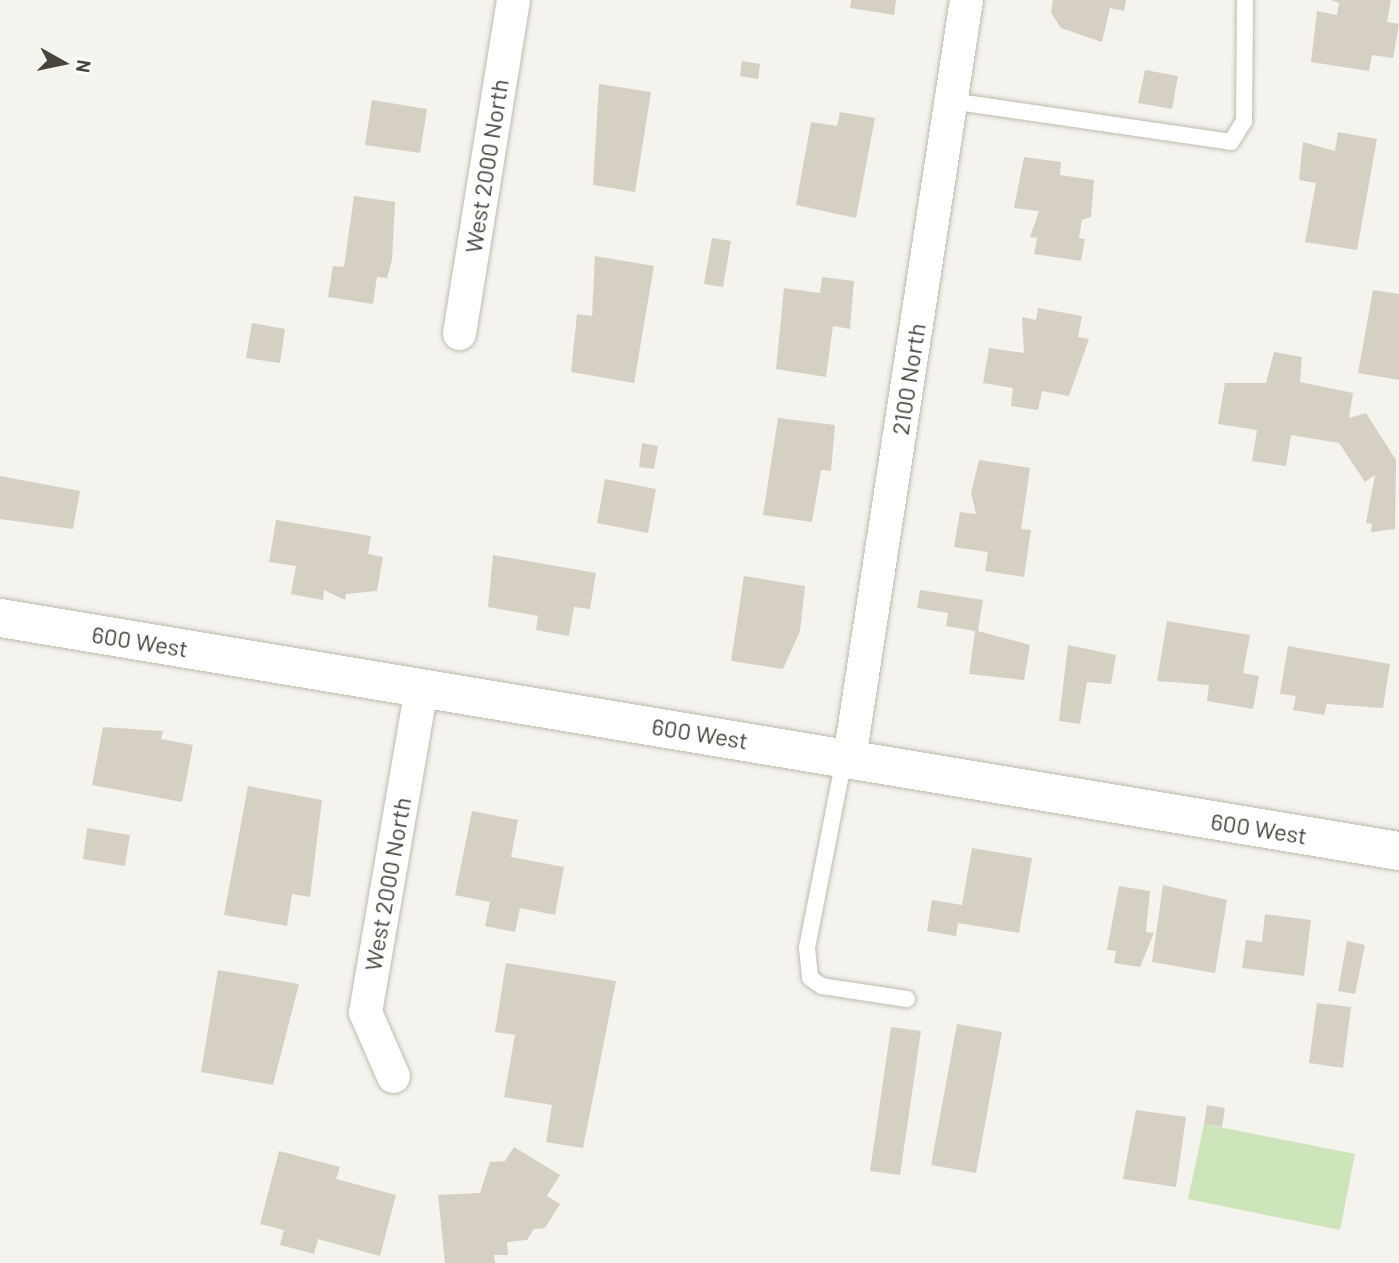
<!DOCTYPE html>
<html>
<head>
<meta charset="utf-8">
<style>
  body { margin:0 }
  #map { position:relative; width:1399px; height:1263px; overflow:hidden; background:#f5f3ed; font-family:Barlow,sans-serif }
  div>[style] { position:absolute }
  .green>* { inset:0; background:#cee4bb }
  .building>* { inset:0; background:#d5d0c3 }
  .roads { filter:drop-shadow(0 0 2px #bfbbb0) drop-shadow(0 0 2px #bfbbb0) }
  .service>* { height:16px; margin:-8px; padding:0 8px; transform-origin:8px; border-radius:8px; background:#fff }
  .minor>* { height:33px; margin:-16.5px; padding:0 16.5px; transform-origin:16.5px; border-radius:16.5px; background:#fff }
  .tertiary>* { height:38px; margin:-19px; padding:0 19px; transform-origin:19px; border-radius:19px; background:#fff }
  span { translate:-50% -50%; white-space:nowrap; text-align:center; line-height:1.15; -webkit-text-stroke:6px #fff; paint-order:stroke }
  .street-label { font-size:24px; color:#49443b }
  .north { position:absolute; left:28px; top:28px; width:70px; height:70px; -webkit-text-stroke:5px #fff; paint-order:stroke; rotate:99deg; font-size:19px; font-weight:700; line-height:28px; text-align:center; color:#49443b }
  .north::after { content:''; display:block; margin:auto; width:24px; height:32px; background:#49443b; clip-path:polygon(50% 0,100% 100%,50% 72%,0 100%) }
</style>
</head>
<body>
<div id="map">
  <div class="green">
    <i style="clip-path:polygon(1204px 1124px,1355px 1154px,1340px 1230px,1188px 1199px)"></i>
  </div>
  <div class="building">
    <i style="clip-path:polygon(851px 0,896px 0,894px 15px,850px 8px)"></i>
    <i style="clip-path:polygon(1053px 0,1126px 0,1124px 11px,1110px 8px,1102px 42px,1061px 28px,1051px 13px)"></i>
    <i style="clip-path:polygon(1331px 0,1391px 0,1387px 22px,1399px 24px,1393px 58px,1372px 55px,1369px 71px,1311px 62px,1317px 11px,1337px 15px,1339px 3px)"></i>
    <i style="clip-path:polygon(742px 61px,760px 64px,758px 79px,740px 76px)"></i>
    <i style="clip-path:polygon(1145px 70px,1178px 76px,1172px 109px,1138px 103px)"></i>
    <i style="clip-path:polygon(599px 84px,651px 92px,635px 192px,593px 185px)"></i>
    <i style="clip-path:polygon(372px 100px,427px 109px,420px 153px,365px 145px)"></i>
    <i style="clip-path:polygon(840px 112px,875px 118px,856px 218px,796px 205px,811px 122px,837px 126px)"></i>
    <i style="clip-path:polygon(1338px 132px,1377px 139px,1357px 250px,1305px 242px,1316px 183px,1299px 180px,1303px 142px,1335px 151px)"></i>
    <i style="clip-path:polygon(1024px 157px,1061px 162px,1060px 175px,1094px 180px,1091px 217px,1082px 220px,1079px 238px,1085px 239px,1081px 261px,1034px 254px,1037px 238px,1030px 237px,1039px 211px,1014px 208px)"></i>
    <i style="clip-path:polygon(354px 196px,395px 202px,392px 260px,387px 278px,377px 277px,373px 304px,328px 297px,333px 266px,344px 267px)"></i>
    <i style="clip-path:polygon(712px 238px,731px 241px,723px 287px,704px 284px)"></i>
    <i style="clip-path:polygon(595px 256px,654px 266px,634px 383px,571px 372px,577px 314px,592px 316px)"></i>
    <i style="clip-path:polygon(822px 277px,854px 281px,850px 329px,833px 326px,826px 377px,776px 369px,784px 288px,820px 293px)"></i>
    <i style="clip-path:polygon(1373px 290px,1399px 294px,1399px 380px,1358px 373px)"></i>
    <i style="clip-path:polygon(1038px 308px,1082px 316px,1078px 337px,1089px 339px,1069px 396px,1042px 391px,1038px 410px,1011px 406px,1013px 388px,983px 383px,989px 348px,1024px 353px,1022px 317px,1036px 320px)"></i>
    <i style="clip-path:polygon(252px 323px,285px 329px,280px 363px,246px 358px)"></i>
    <i style="clip-path:polygon(1274px 352px,1302px 357px,1300px 382px,1353px 393px,1349px 418px,1366px 413px,1396px 460px,1395px 529px,1371px 532px,1372px 524px,1366px 523px,1375px 475px,1365px 482px,1339px 443px,1291px 435px,1286px 466px,1252px 461px,1257px 430px,1218px 424px,1225px 383px,1266px 383px)"></i>
    <i style="clip-path:polygon(778px 418px,835px 425px,831px 471px,821px 470px,812px 522px,763px 515px)"></i>
    <i style="clip-path:polygon(642px 443px,658px 446px,654px 469px,639px 467px)"></i>
    <i style="clip-path:polygon(979px 460px,1030px 468px,1021px 529px,1031px 530px,1024px 577px,985px 571px,988px 552px,954px 547px,960px 512px,976px 514px,971px 493px)"></i>
    <i style="clip-path:polygon(0 476px,80px 491px,73px 529px,0 519px)"></i>
    <i style="clip-path:polygon(605px 479px,656px 489px,648px 533px,597px 523px)"></i>
    <i style="clip-path:polygon(276px 520px,371px 536px,368px 554px,383px 557px,377px 591px,346px 594px,345px 600px,324px 590px,323px 600px,291px 594px,296px 566px,269px 562px)"></i>
    <i style="clip-path:polygon(493px 555px,596px 573px,590px 609px,574px 607px,569px 636px,536px 630px,538px 616px,488px 607px)"></i>
    <i style="clip-path:polygon(744px 576px,805px 586px,800px 631px,783px 669px,731px 661px)"></i>
    <i style="clip-path:polygon(920px 590px,983px 600px,978px 631px,1030px 645px,1024px 680px,969px 674px,975px 631px,946px 626px,948px 613px,917px 608px)"></i>
    <i style="clip-path:polygon(1167px 621px,1250px 635px,1243px 673px,1259px 676px,1253px 709px,1207px 701px,1209px 685px,1157px 681px)"></i>
    <i style="clip-path:polygon(1068px 645px,1116px 655px,1111px 684px,1087px 682px,1080px 724px,1059px 721px)"></i>
    <i style="clip-path:polygon(1288px 646px,1390px 664px,1383px 708px,1327px 704px,1324px 715px,1293px 710px,1296px 696px,1280px 694px)"></i>
    <i style="clip-path:polygon(103px 727px,163px 731px,161px 739px,193px 745px,182px 802px,92px 785px)"></i>
    <i style="clip-path:polygon(248px 786px,322px 800px,310px 897px,292px 894px,287px 926px,224px 915px)"></i>
    <i style="clip-path:polygon(472px 811px,518px 820px,511px 857px,564px 867px,555px 915px,520px 908px,515px 932px,485px 926px,490px 902px,455px 895px)"></i>
    <i style="clip-path:polygon(87px 828px,130px 835px,125px 866px,83px 859px)"></i>
    <i style="clip-path:polygon(972px 848px,1032px 858px,1019px 933px,958px 923px,956px 936px,927px 931px,932px 900px,962px 905px)"></i>
    <i style="clip-path:polygon(1163px 885px,1227px 900px,1215px 973px,1152px 962px)"></i>
    <i style="clip-path:polygon(1119px 886px,1150px 891px,1146px 932px,1154px 933px,1140px 967px,1114px 963px,1116px 951px,1107px 950px)"></i>
    <i style="clip-path:polygon(1265px 914px,1311px 920px,1304px 976px,1242px 968px,1246px 940px,1262px 942px)"></i>
    <i style="clip-path:polygon(1347px 941px,1365px 945px,1355px 994px,1338px 991px)"></i>
    <i style="clip-path:polygon(506px 963px,616px 981px,583px 1148px,546px 1142px,552px 1105px,504px 1097px,515px 1035px,495px 1032px)"></i>
    <i style="clip-path:polygon(218px 970px,299px 984px,273px 1085px,201px 1072px)"></i>
    <i style="clip-path:polygon(1317px 1003px,1351px 1007px,1343px 1068px,1309px 1063px)"></i>
    <i style="clip-path:polygon(957px 1024px,1002px 1032px,976px 1173px,931px 1165px)"></i>
    <i style="clip-path:polygon(891px 1027px,921px 1031px,900px 1175px,870px 1171px)"></i>
    <i style="clip-path:polygon(1207px 1105px,1225px 1108px,1222px 1127px,1204px 1124px)"></i>
    <i style="clip-path:polygon(1136px 1110px,1186px 1117px,1176px 1187px,1123px 1179px)"></i>
    <i style="clip-path:polygon(514px 1147px,560px 1175px,547px 1196px,560px 1204px,545px 1228px,534px 1229px,527px 1240px,507px 1242px,508px 1255px,494px 1255px,495px 1263px,445px 1263px,438px 1195px,480px 1193px,490px 1162px,505px 1161px)"></i>
    <i style="clip-path:polygon(279px 1151px,340px 1167px,336px 1179px,396px 1195px,380px 1256px,318px 1239px,314px 1254px,280px 1245px,284px 1230px,260px 1224px)"></i>
  </div>
  <div class="roads">
    <div class="service">
      <i style="left:951px;top:101px;width:283px;rotate:8.3deg"></i>
      <i style="left:1231px;top:142px;width:25px;rotate:-58deg"></i>
      <i style="left:1244px;top:121px;width:121px;rotate:-89.5deg"></i>
      <i style="left:844px;top:759px;width:193px;rotate:101.1deg"></i>
      <i style="left:807px;top:948px;width:30px;rotate:84deg"></i>
      <i style="left:810px;top:978px;width:14px;rotate:34deg"></i>
      <i style="left:822px;top:986px;width:86px;rotate:8.7deg"></i>
    </div>
    <div class="minor">
      <i style="left:459px;top:333px;width:337px;rotate:-80.8deg"></i>
      <i style="left:849px;top:758px;width:767px;rotate:-81.23deg"></i>
      <i style="left:393px;top:1076px;width:70px;rotate:-113.6deg"></i>
      <i style="left:365px;top:1012px;width:329px;rotate:-80.2deg"></i>
    </div>
    <div class="tertiary">
      <i style="left:0;top:618px;width:1418px;rotate:9.46deg"></i>
    </div>
  </div>
  <div class="street-label">
    <span style="left:486px;top:166px;rotate:-81deg">West 2000 North</span>
    <span style="left:908px;top:379px;rotate:-81deg">2100 North</span>
    <span style="left:140px;top:641px;rotate:9deg">600 West</span>
    <span style="left:700px;top:733px;rotate:9deg">600 West</span>
    <span style="left:1259px;top:828px;rotate:9deg">600 West</span>
    <span style="left:387px;top:884px;rotate:-80deg">West 2000 North</span>
  </div>
  <div class="north">N</div>
</div>
</body>
</html>
